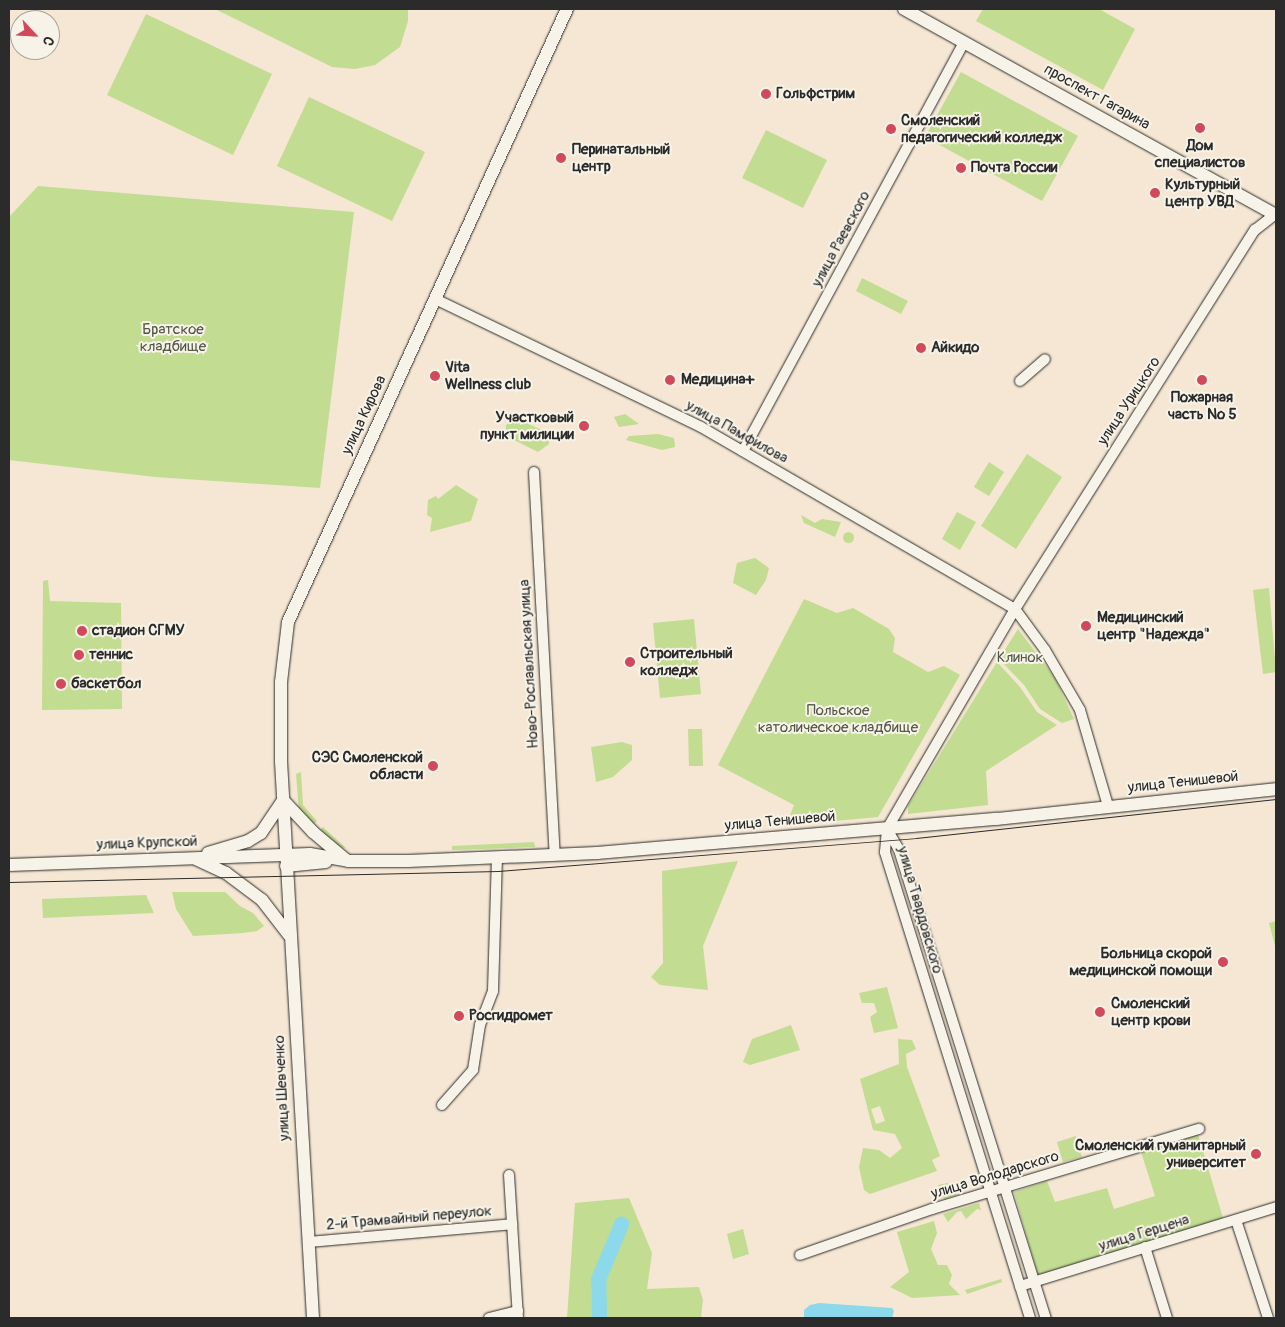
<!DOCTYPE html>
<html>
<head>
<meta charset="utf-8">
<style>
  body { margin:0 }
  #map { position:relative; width:1285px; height:1327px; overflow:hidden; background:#f5e7d3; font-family:Pangolin,sans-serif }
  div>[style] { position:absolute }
  .green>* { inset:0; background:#c2dc92 }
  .round { border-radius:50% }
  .water>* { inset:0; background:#8bd9ea }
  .river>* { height:15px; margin:-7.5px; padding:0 7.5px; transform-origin:7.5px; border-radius:7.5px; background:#8bd9ea }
  .roads { filter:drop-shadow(0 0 1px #2b2b2b) drop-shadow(0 0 1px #2b2b2b) }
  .minor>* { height:10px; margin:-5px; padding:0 5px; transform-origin:5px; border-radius:5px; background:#f7f3e8 }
  .major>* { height:12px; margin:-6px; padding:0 6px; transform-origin:6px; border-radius:6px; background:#f7f3e8 }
  .tram>* { height:1px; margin:-0.5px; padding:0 0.5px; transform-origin:0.5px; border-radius:0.5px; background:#2b2b2b }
  .dots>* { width:14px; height:14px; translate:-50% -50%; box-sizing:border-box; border:2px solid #f7f3e8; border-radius:50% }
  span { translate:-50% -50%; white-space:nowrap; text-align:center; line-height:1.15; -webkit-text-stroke:4px #f7f3e8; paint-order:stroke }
  .poi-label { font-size:15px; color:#2b2b2b; font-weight:700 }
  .left { translate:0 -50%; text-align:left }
  .right { translate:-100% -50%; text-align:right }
  .street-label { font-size:15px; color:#2b2b2b }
  .park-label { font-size:15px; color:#515745 }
  .frame { position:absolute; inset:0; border:10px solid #2b2b2b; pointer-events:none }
  .north { position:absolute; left:10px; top:10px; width:50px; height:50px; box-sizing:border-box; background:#f7f3e8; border:1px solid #a5a39c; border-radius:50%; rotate:115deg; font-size:14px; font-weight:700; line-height:20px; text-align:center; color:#2b2b2b }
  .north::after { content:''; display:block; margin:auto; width:18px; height:22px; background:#d1495b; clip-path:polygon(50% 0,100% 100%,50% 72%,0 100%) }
</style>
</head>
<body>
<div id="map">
  <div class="green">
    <i style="clip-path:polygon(215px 9px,408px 9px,408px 21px,400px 47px,375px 65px,355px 69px,332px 67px)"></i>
    <i style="clip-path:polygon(983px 9px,1099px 9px,1135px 29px,1103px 90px,976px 21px)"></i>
    <i style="clip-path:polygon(146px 14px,272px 74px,233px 155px,107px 95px)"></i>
    <i style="clip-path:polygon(961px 72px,1078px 136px,1042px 201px,925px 137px)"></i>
    <i style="clip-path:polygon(309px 97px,425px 152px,392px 221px,277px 166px)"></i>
    <i style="clip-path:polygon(766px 130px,827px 160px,803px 208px,742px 178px)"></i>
    <i style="clip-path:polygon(38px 186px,354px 212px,320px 488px,155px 477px,9px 460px,9px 217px)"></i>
    <i style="clip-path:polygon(862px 278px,908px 301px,901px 314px,856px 291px)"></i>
    <i style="clip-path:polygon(625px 414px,639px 424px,619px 427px,614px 417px)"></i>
    <i style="clip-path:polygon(516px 418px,548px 433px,549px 444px,538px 452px,506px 436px,506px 425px)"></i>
    <i style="clip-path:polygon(658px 434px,674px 438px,675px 447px,662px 450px,626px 440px,629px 436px)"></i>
    <i style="clip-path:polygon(1027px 454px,1062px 477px,1016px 549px,981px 526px)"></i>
    <i style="clip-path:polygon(989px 462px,1004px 472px,989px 496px,974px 487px)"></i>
    <i style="clip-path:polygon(456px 485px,478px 499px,471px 521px,430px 532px,432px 518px,427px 515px,428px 500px,436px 496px,438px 499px)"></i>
    <i style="clip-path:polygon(957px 512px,976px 522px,960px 550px,942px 539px)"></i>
    <i style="clip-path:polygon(801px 515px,815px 523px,822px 519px,841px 522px,835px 537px,804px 523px)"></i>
    <i class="round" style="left:842.5px;top:531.5px;width:11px;height:11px"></i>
    <i style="clip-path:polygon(755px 558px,769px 568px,766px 580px,756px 595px,733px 583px,737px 563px)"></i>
    <i style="clip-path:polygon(48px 580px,50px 601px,121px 603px,122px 709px,42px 710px,43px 581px)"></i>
    <i style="clip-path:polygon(1269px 588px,1276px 672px,1263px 674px,1253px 590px)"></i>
    <i style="clip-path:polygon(804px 599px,837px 613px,853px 608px,889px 629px,895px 638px,893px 652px,928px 672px,944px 666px,960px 675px,878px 817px,791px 825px,787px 823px,794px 805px,718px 765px)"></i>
    <i style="clip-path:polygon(694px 619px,701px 694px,660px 698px,653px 623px)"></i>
    <i style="clip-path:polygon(1018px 629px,1055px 678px,1074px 719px,1062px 723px,1040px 709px,1024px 685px,999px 659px)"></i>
    <i style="clip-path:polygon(997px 662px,1020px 687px,1037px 712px,1057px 725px,986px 771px,988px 805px,908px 814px,908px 806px)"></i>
    <i style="clip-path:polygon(688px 729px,702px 729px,703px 766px,689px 766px)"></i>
    <i style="clip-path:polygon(622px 742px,632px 745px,632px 760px,613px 777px,596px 782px,591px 747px)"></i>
    <i style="clip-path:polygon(301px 772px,303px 805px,317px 821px,312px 826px,299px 811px,296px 774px)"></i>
    <i style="clip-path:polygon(323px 827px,346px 848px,338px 847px,318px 832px)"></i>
    <i style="clip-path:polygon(534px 842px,535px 847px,452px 850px,452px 846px)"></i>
    <i style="clip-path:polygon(738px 861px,703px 946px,708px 990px,660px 985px,651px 977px,663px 963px,662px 871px)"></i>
    <i style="clip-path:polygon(172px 892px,225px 892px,240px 906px,253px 913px,264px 926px,257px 931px,243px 933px,193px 936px,176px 909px)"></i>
    <i style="clip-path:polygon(146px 895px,154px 913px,43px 918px,42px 899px)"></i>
    <i style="clip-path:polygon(1276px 921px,1276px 950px,1269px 923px)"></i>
    <i style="clip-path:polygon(887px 987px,898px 1028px,874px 1033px,870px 1017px,877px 1012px,874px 1003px,862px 1003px,859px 993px)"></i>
    <i style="clip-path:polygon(791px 1025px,800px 1050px,750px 1065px,743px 1062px,752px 1039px)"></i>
    <i style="clip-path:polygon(evenodd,898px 1039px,912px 1040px,916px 1049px,906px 1054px,907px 1067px,940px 1156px,932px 1160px,937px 1171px,870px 1194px,864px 1190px,859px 1167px,863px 1148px,879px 1150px,890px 1158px,902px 1148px,895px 1134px,873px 1130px,860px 1079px,899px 1064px,898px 1039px,880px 1106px,885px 1121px,876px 1124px,871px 1109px,880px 1106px)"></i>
    <i style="clip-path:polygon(1198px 1134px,1223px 1218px,1039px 1279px,1014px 1192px,1047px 1181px,1055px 1202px,1107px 1188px,1114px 1209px,1155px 1196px,1141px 1152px)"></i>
    <i style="clip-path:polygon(1076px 1136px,1082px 1157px,1063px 1162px,1057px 1142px)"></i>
    <i style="clip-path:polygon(948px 1183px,957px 1195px,944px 1199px,938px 1185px)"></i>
    <i style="clip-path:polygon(629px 1198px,652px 1253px,647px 1289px,699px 1287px,703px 1300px,701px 1318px,567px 1318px,575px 1203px)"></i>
    <i style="clip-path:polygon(979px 1203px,981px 1210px,977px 1209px,966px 1219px,961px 1211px,957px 1212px,948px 1222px,943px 1214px)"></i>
    <i style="clip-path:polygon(934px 1221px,937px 1233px,931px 1249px,938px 1265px,947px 1265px,952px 1275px,949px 1284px,960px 1295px,912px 1298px,890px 1287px,909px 1272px,897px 1232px)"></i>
    <i style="clip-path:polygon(743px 1229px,749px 1254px,733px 1259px,727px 1234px)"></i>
    <i style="clip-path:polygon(1001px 1279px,1002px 1282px,967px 1294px,965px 1290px)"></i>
  </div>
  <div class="water">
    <i style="clip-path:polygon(819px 1303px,892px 1308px,894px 1311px,892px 1318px,804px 1318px,804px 1310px,810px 1305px)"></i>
  </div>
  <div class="river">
    <i style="left:599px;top:1318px;width:39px;rotate:-91deg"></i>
    <i style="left:598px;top:1279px;width:60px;rotate:-67.3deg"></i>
  </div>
  <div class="roads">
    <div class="minor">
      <i style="left:435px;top:299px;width:295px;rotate:25.7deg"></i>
      <i style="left:701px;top:427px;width:363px;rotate:30.1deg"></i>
      <i style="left:1015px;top:609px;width:51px;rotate:53.8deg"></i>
      <i style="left:1045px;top:650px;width:69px;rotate:59.7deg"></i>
      <i style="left:1080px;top:710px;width:100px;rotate:73.7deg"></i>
      <i style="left:1020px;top:381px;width:33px;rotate:-41deg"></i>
      <i style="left:743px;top:451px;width:465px;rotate:-61.6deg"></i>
      <i style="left:534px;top:472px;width:383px;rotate:86.9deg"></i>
      <i style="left:887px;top:829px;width:24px;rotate:60deg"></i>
      <i style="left:899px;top:850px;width:491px;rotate:72.6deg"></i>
      <i style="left:442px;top:1105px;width:47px;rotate:-48.5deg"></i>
      <i style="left:473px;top:1070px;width:46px;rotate:-81.2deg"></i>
      <i style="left:480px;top:1025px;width:36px;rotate:-69deg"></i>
      <i style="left:493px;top:991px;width:134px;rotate:-88.3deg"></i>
      <i style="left:509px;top:1175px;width:143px;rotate:86.4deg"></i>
      <i style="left:1236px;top:1220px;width:103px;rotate:71.9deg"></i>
      <i style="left:308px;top:1242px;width:205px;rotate:-5deg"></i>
      <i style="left:1145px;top:1247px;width:74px;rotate:72.8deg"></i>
      <i style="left:800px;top:1255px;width:140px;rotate:-19.2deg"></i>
      <i style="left:932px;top:1209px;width:279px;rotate:-16.7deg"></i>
      <i style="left:1020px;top:1286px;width:268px;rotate:-17.1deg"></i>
      <i style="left:489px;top:1318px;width:30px;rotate:-14deg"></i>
      <i style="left:1030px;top:1318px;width:488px;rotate:-107.3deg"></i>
      <i style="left:885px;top:852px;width:23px;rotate:-85deg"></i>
      <i style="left:887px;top:829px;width:255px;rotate:-59.8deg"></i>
      <i style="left:1015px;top:609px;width:449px;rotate:-57.7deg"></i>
      <i style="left:1255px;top:230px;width:24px;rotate:-38deg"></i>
    </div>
    <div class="major">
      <i style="left:904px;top:9px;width:425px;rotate:29deg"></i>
      <i style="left:283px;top:800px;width:44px;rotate:46.8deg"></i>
      <i style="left:313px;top:832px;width:42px;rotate:40.2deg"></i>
      <i style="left:208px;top:853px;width:42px;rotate:-16.7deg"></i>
      <i style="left:248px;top:841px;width:15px;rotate:-32deg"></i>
      <i style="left:261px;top:833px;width:37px;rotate:-56deg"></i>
      <i style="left:196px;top:859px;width:33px;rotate:25deg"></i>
      <i style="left:226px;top:873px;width:45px;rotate:36.9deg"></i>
      <i style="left:262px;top:900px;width:44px;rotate:52.4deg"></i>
      <i style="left:9px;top:865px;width:301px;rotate:-2.1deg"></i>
      <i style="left:310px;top:854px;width:39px;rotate:10deg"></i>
      <i style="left:348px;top:861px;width:60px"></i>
      <i style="left:408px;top:861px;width:189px;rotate:-2.4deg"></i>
      <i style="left:597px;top:853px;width:401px;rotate:-4.9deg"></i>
      <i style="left:997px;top:819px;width:281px;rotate:-6.1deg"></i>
      <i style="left:286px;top:866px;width:40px;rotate:-5.7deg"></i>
      <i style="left:313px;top:1318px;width:558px;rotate:-93.29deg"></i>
      <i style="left:281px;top:761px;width:79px;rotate:-90deg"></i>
      <i style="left:281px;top:682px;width:60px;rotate:-83.3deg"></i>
      <i style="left:288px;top:622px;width:674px;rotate:-65.53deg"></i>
    </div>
  </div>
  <div class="tram">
    <i style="left:9px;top:882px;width:489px;rotate:-1.3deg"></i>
    <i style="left:498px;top:871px;width:419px;rotate:-4.5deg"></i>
    <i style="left:916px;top:838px;width:362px;rotate:-6.2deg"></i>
  </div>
  <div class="dots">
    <i style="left:766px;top:94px;background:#d1495b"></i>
    <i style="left:1200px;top:128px;background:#d1495b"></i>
    <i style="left:891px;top:129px;background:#d1495b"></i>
    <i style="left:561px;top:158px;background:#d1495b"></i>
    <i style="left:961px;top:168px;background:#d1495b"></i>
    <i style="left:1155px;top:193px;background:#d1495b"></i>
    <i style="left:921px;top:348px;background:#d1495b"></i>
    <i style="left:435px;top:376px;background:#d1495b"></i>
    <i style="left:670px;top:380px;background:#d1495b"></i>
    <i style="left:1202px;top:380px;background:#d1495b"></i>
    <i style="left:584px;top:426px;background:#d1495b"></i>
    <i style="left:1086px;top:626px;background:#d1495b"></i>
    <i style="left:82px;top:631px;background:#d1495b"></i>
    <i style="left:79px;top:655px;background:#d1495b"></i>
    <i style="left:630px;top:662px;background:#d1495b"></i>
    <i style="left:61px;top:684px;background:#d1495b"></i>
    <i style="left:433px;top:766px;background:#d1495b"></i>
    <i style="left:1223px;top:962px;background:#d1495b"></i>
    <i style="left:1100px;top:1012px;background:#d1495b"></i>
    <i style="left:459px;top:1016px;background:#d1495b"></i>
    <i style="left:1256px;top:1154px;background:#d1495b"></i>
  </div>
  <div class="poi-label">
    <span class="left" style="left:776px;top:94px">Гольфстрим</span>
    <span class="left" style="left:901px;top:129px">Смоленский<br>педагогический колледж</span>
    <span style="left:1200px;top:154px">Дом<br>специалистов</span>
    <span class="left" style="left:572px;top:158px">Перинатальный<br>центр</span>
    <span class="left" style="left:971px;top:168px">Почта России</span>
    <span class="left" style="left:1165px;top:193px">Культурный<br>центр УВД</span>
    <span class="left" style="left:931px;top:348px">Айкидо</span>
    <span class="left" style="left:445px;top:376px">Vita<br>Wellness club</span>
    <span class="left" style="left:681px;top:380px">Медицина+</span>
    <span style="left:1202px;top:406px">Пожарная<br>часть № 5</span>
    <span class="right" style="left:574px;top:426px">Участковый<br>пункт милиции</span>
    <span class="left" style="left:1097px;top:626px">Медицинский<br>центр "Надежда"</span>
    <span class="left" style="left:92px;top:631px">стадион СГМУ</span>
    <span class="left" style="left:640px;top:662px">Строительный<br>колледж</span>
    <span class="left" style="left:89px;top:655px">теннис</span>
    <span class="left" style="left:71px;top:684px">баскетбол</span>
    <span class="right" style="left:423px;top:766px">СЭС Смоленской<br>области</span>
    <span class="right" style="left:1212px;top:962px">Больница скорой<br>медицинской помощи</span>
    <span class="left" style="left:1111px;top:1012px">Смоленский<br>центр крови</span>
    <span class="left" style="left:469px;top:1016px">Росгидромет</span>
    <span class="right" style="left:1246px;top:1154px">Смоленский гуманитарный<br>университет</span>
  </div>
  <div class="street-label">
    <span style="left:1097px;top:97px;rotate:29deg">проспект Гагарина</span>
    <span style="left:841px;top:239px;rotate:-62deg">улица Раевского</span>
    <span style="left:1129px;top:401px;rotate:-57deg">улица Урицкого</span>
    <span style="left:364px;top:415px;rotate:-65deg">улица Кирова</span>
    <span style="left:737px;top:432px;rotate:29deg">улица Памфилова</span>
    <span style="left:529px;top:664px;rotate:-93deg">Ново-Рославльская улица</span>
    <span style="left:1183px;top:782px;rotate:-6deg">улица Тенишевой</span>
    <span style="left:780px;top:821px;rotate:-5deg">улица Тенишевой</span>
    <span style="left:147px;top:843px;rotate:-2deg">улица Крупской</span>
    <span style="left:920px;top:910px;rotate:74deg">улица Твардовского</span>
    <span style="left:282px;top:1088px;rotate:-93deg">улица Шевченко</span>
    <span style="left:995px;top:1175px;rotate:-17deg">улица Володарского</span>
    <span style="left:409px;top:1218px;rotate:-5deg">2-й Трамвайный переулок</span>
    <span style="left:1144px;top:1233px;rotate:-17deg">улица Герцена</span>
  </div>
  <div class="park-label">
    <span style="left:173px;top:338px">Братское<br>кладбище</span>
    <span style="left:1020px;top:658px">Клинок</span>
    <span style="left:838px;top:719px">Польское<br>католическое кладбище</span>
  </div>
  <div class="frame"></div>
  <div class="north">С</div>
</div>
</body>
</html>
